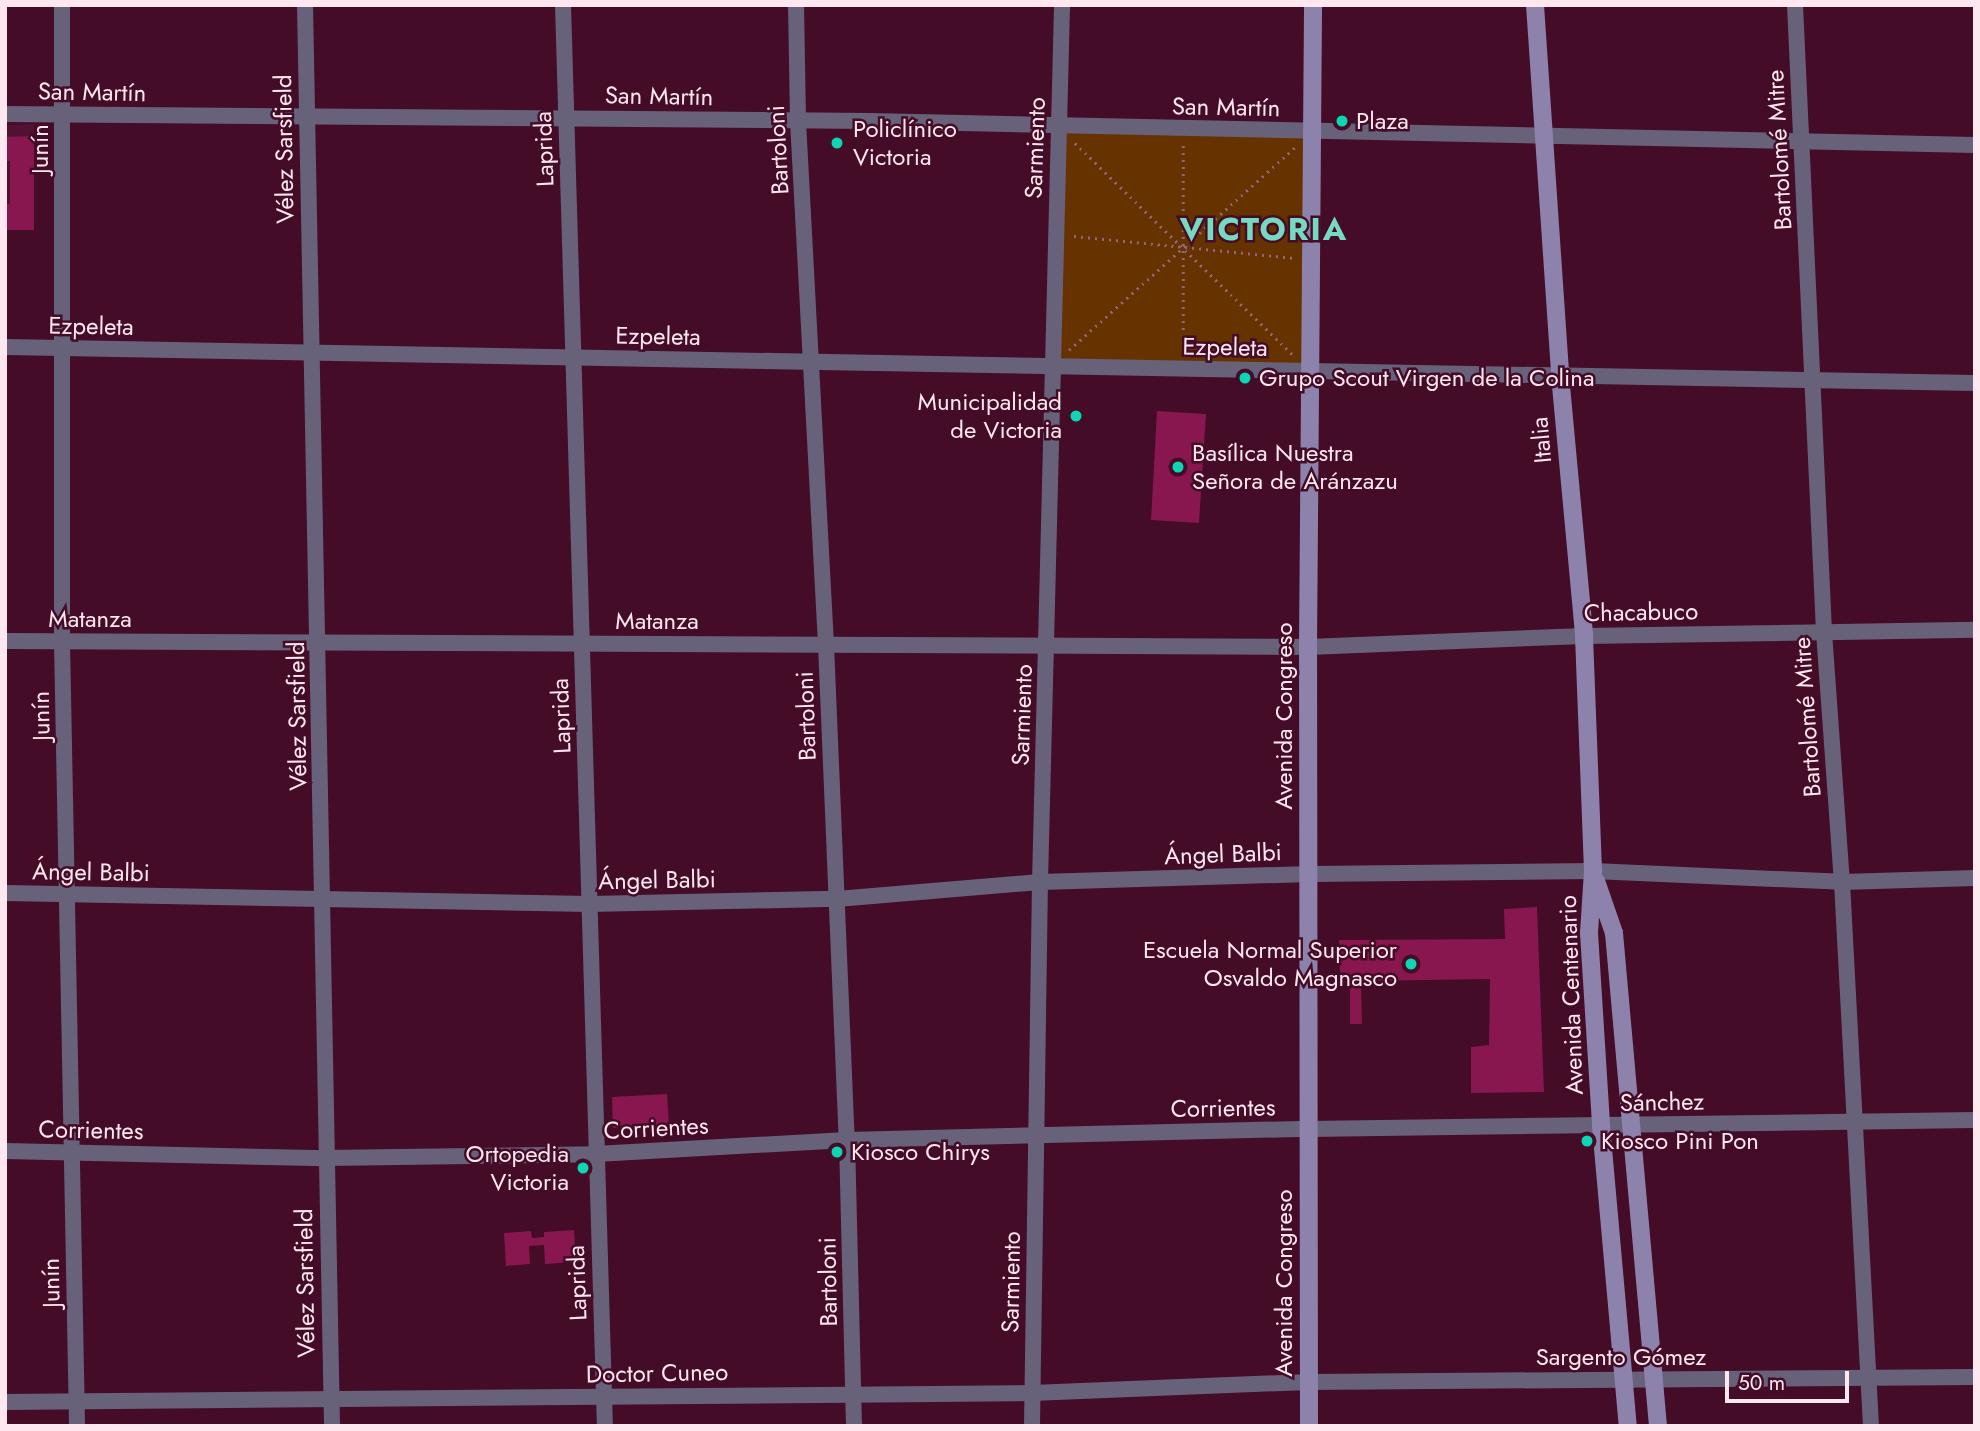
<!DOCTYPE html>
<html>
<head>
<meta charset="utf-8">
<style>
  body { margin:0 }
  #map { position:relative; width:1980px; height:1431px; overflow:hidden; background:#440c26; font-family:Jost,sans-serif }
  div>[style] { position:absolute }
  .built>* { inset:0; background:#521131 }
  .green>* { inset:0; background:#663200 }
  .building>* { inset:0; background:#88164f }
  .path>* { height:2.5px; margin-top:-1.25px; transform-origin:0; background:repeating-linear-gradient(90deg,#906678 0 2px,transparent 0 7px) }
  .street>* { height:16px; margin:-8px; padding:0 8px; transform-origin:8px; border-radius:8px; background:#67617a }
  .secondary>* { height:18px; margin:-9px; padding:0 9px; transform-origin:9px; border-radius:9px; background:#8d82ab }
  .dots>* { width:19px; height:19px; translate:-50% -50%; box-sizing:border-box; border:4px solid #440c26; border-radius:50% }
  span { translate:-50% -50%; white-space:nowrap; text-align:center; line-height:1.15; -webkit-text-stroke:5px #440c26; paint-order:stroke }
  .street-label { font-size:24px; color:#fee7ef }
  .poi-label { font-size:24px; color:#fee7ef }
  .left { translate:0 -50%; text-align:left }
  .right { translate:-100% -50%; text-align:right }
  .district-label { font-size:32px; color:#76d9c1; font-weight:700; letter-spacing:2px }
  .frame { position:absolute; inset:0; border:7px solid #fee7ef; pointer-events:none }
  .scale { position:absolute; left:1725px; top:1371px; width:124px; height:32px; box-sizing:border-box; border:4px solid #fee7ef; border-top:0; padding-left:9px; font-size:21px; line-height:24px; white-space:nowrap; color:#fee7ef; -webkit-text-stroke:5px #440c26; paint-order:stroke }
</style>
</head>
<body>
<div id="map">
  <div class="built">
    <i style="clip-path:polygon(34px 124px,34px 230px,5px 230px,5px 125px)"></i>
  </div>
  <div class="green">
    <i style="clip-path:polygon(1058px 126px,1312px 131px,1309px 371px,1051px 366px)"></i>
  </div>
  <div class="building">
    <i style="clip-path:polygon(34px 136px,34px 230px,5px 230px,5px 204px,10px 204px,10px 161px,5px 161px,5px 137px)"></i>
    <i style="clip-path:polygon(1157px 411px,1206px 414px,1199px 523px,1151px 520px)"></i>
    <i style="clip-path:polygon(1537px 907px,1544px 1092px,1471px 1093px,1471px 1047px,1489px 1045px,1490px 979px,1361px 981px,1362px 1024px,1350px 1024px,1350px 977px,1340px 978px,1339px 940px,1505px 939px,1504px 909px)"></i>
    <i style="clip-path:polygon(667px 1094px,669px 1126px,613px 1128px,612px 1097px)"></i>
    <i style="clip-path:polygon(574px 1230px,576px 1262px,545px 1264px,544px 1245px,529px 1246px,530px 1264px,506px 1266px,504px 1233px,531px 1231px,532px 1238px,544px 1237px,544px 1232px)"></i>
  </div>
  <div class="path">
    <i style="left:1075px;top:143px;width:304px;rotate:44.2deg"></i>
    <i style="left:1074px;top:236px;width:221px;rotate:5.7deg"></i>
    <i style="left:1069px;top:350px;width:305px;rotate:-41.9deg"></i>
    <i style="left:1183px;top:351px;width:207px;rotate:-90deg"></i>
  </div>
  <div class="street">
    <i style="left:62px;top:5px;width:637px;rotate:90deg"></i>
    <i style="left:62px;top:642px;width:784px;rotate:88.9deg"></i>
    <i style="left:305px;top:5px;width:1421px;rotate:88.91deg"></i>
    <i style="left:563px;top:5px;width:1422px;rotate:88.31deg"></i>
    <i style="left:796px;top:5px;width:116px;rotate:89deg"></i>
    <i style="left:798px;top:121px;width:525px;rotate:86.94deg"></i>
    <i style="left:826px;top:645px;width:495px;rotate:87.6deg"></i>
    <i style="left:847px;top:1140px;width:286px;rotate:88.6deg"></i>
    <i style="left:1795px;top:5px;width:628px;rotate:87.35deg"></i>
    <i style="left:1824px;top:632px;width:251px;rotate:85.9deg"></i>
    <i style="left:1842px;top:882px;width:545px;rotate:86.95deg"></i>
    <i style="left:5px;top:114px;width:865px;rotate:0.46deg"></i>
    <i style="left:870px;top:121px;width:1105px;rotate:1.24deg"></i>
    <i style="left:5px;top:347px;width:1970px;rotate:1.05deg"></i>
    <i style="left:5px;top:641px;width:1303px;rotate:0.26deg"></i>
    <i style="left:1308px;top:647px;width:276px;rotate:-2.3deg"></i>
    <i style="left:1584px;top:636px;width:391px;rotate:-0.9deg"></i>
    <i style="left:5px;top:893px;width:584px;rotate:1.08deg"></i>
    <i style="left:589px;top:904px;width:248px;rotate:-1.2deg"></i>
    <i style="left:837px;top:899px;width:204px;rotate:-4.8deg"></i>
    <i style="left:1040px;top:882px;width:270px;rotate:-1.7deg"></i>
    <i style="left:1310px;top:874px;width:283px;rotate:-0.6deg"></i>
    <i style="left:1593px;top:871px;width:249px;rotate:2.5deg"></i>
    <i style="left:1842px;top:882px;width:133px;rotate:-1.7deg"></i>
    <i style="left:5px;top:1151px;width:320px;rotate:1.3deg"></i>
    <i style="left:325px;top:1158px;width:271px;rotate:-0.8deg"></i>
    <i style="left:596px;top:1154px;width:251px;rotate:-3.2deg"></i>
    <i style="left:847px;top:1140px;width:461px;rotate:-1.4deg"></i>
    <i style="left:1308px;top:1129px;width:667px;rotate:-0.77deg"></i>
    <i style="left:5px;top:1402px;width:1027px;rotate:-0.5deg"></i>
    <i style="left:1032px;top:1393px;width:277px;rotate:-2.3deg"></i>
    <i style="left:1309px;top:1382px;width:666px;rotate:-0.43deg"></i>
    <i style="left:1032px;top:1426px;width:544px;rotate:-89.16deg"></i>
    <i style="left:1040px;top:882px;width:877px;rotate:-88.56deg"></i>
  </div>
  <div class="secondary">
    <i style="left:1535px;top:5px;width:371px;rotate:86.1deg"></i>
    <i style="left:1560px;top:375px;width:262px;rotate:84.7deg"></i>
    <i style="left:1584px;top:636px;width:235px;rotate:87.8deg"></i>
    <i style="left:1593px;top:871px;width:62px;rotate:93.7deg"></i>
    <i style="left:1589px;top:933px;width:193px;rotate:86.4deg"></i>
    <i style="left:1601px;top:1126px;width:301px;rotate:84.9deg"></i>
    <i style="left:1596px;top:881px;width:55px;rotate:70.9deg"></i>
    <i style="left:1614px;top:933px;width:495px;rotate:84.9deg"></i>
    <i style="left:1309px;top:1426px;width:779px;rotate:-90.07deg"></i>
    <i style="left:1308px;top:647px;width:642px;rotate:-89.55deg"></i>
  </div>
  <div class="dots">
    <i style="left:1342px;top:121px;background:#0ed5b4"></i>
    <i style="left:837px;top:143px;background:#0ed5b4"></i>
    <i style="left:1245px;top:378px;background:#0ed5b4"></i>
    <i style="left:1076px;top:416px;background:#0ed5b4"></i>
    <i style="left:1178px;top:467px;background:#0ed5b4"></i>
    <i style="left:1411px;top:964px;background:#0ed5b4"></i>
    <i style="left:1587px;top:1141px;background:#0ed5b4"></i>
    <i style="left:837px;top:1152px;background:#0ed5b4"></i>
    <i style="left:583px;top:1168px;background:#0ed5b4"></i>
  </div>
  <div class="street-label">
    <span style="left:92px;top:92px;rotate:1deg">San Martín</span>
    <span style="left:659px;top:96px;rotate:1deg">San Martín</span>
    <span style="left:1226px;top:107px;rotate:1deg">San Martín</span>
    <span style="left:1035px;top:148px;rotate:-88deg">Sarmiento</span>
    <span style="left:40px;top:149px;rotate:-90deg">Junín</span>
    <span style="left:284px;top:149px;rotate:-91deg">Vélez Sarsfield</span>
    <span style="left:544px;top:149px;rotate:-92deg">Laprida</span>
    <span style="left:778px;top:150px;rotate:-93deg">Bartoloni</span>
    <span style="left:1779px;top:150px;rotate:-93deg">Bartolomé Mitre</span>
    <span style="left:91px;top:326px;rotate:1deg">Ezpeleta</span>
    <span style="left:658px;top:336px;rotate:1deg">Ezpeleta</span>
    <span style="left:1225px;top:347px;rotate:1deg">Ezpeleta</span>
    <span style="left:1541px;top:440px;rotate:-95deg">Italia</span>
    <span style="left:1641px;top:612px;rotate:-1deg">Chacabuco</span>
    <span style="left:90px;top:619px">Matanza</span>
    <span style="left:657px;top:621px">Matanza</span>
    <span style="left:1022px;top:715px;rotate:-88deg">Sarmiento</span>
    <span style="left:41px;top:716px;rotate:-91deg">Junín</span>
    <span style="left:297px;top:716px;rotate:-91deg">Vélez Sarsfield</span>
    <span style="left:561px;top:716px;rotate:-92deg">Laprida</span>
    <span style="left:806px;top:716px;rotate:-92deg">Bartoloni</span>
    <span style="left:1284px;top:716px;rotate:-90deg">Avenida Congreso</span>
    <span style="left:1807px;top:717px;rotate:-94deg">Bartolomé Mitre</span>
    <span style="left:1223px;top:854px;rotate:-2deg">Ángel Balbi</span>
    <span style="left:91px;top:872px;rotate:1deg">Ángel Balbi</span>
    <span style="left:657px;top:880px;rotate:-1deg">Ángel Balbi</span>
    <span style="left:1571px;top:995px;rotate:-92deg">Avenida Centenario</span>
    <span style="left:1662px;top:1102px;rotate:-1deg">Sánchez</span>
    <span style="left:1223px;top:1108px;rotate:-1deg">Corrientes</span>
    <span style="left:656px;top:1128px;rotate:-3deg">Corrientes</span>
    <span style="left:91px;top:1130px;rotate:1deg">Corrientes</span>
    <span style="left:828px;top:1282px;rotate:-91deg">Bartoloni</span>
    <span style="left:1011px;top:1282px;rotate:-89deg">Sarmiento</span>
    <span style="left:51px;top:1283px;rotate:-91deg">Junín</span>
    <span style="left:305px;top:1283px;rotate:-91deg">Vélez Sarsfield</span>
    <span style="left:577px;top:1283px;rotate:-92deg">Laprida</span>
    <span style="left:1284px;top:1283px;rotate:-90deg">Avenida Congreso</span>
    <span style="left:1621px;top:1357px">Sargento Gómez</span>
    <span style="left:657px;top:1373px;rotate:-1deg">Doctor Cuneo</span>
  </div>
  <div class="poi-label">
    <span class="left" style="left:1356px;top:121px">Plaza</span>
    <span class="left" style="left:853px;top:143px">Policlínico<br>Victoria</span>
    <span class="left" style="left:1259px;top:378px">Grupo Scout Virgen de la Colina</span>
    <span class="right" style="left:1062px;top:416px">Municipalidad<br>de Victoria</span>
    <span class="left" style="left:1192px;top:467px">Basílica Nuestra<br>Señora de Aránzazu</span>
    <span class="right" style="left:1397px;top:964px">Escuela Normal Superior<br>Osvaldo Magnasco</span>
    <span class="left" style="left:1601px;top:1141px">Kiosco Pini Pon</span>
    <span class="left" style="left:851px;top:1152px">Kiosco Chirys</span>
    <span class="right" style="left:569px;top:1168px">Ortopedia<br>Victoria</span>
  </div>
  <div class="district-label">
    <span style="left:1264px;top:229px">VICTORIA</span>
  </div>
  <div class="frame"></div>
  <div class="scale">50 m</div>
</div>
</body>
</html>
